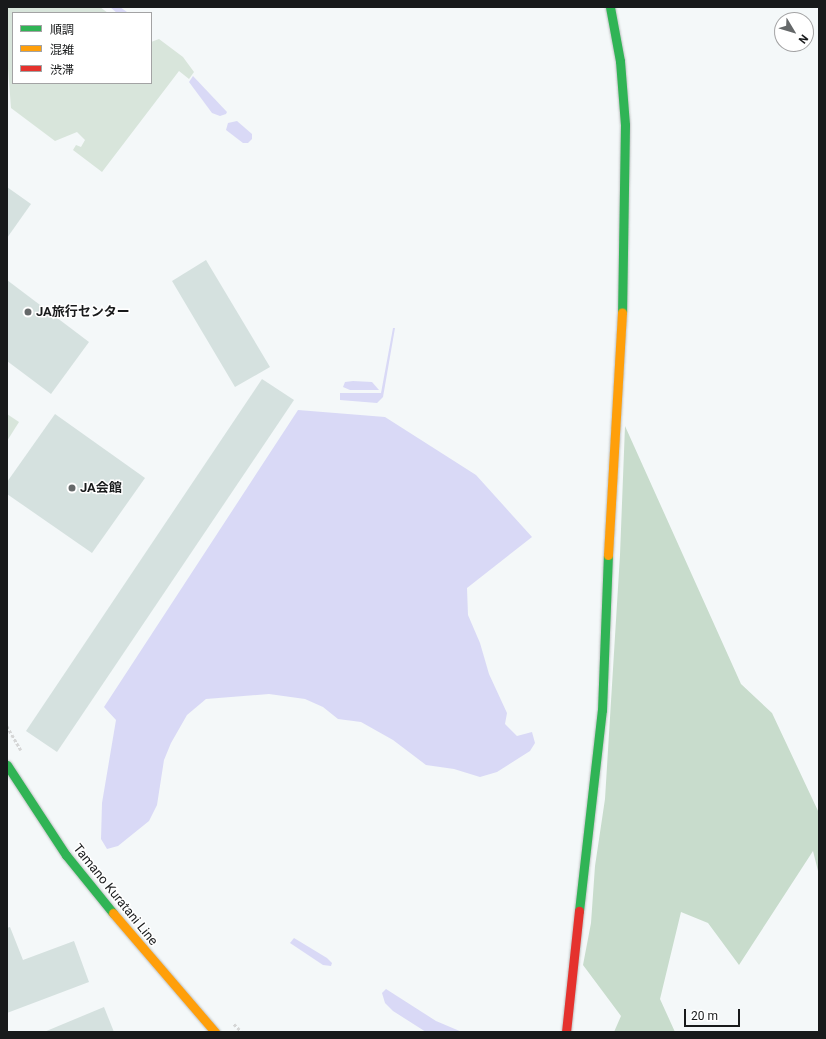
<!DOCTYPE html>
<html>
<head>
<meta charset="utf-8">
<style>
  body { margin:0 }
  #map { position:relative; width:826px; height:1039px; overflow:hidden; background:#f4f8f9; font-family:Roboto,"Noto Sans JP",sans-serif }
  div>[style] { position:absolute }
  .green>* { inset:0; background:#d8e5db }
  .forest>* { inset:0; background:#c8dccc }
  .water>* { inset:0; background:#d9d9f6 }
  .building>* { inset:0; background:#d5e1df }
  .path>* { height:2.5px; margin-top:-1.25px; transform-origin:0; background:repeating-linear-gradient(90deg,#d5d6d6 0 3px,transparent 0 5px) }
  .roads { filter:drop-shadow(0 0 1px #bec1c1) drop-shadow(0 0 1px #bec1c1) }
  .fast>* { height:9px; margin:-4.5px; padding:0 4.5px; transform-origin:4.5px; border-radius:4.5px; background:#30b455 }
  .slow>* { height:9px; margin:-4.5px; padding:0 4.5px; transform-origin:4.5px; border-radius:4.5px; background:#ff9f0a }
  .jam>* { height:9px; margin:-4.5px; padding:0 4.5px; transform-origin:4.5px; border-radius:4.5px; background:#e5322d }
  .dots>* { width:11px; height:11px; translate:-50% -50%; box-sizing:border-box; border:2px solid #fff; border-radius:50% }
  span { translate:-50% -50%; white-space:nowrap; text-align:center; line-height:1.15; -webkit-text-stroke:3px #fff; paint-order:stroke }
  .poi-label { font-size:13px; color:#181a1b; font-weight:700 }
  .left { translate:0 -50%; text-align:left }
  .street-label { font-size:13px; color:#181a1b }
  .frame { position:absolute; inset:0; border:8px solid #181a1b; pointer-events:none }
  .legend { position:absolute; left:12px; top:12px; width:140px; height:72px; box-sizing:border-box; background:#fff; border:1px solid #a3a3a4; margin:0; padding:5px 7px; list-style:none; font-size:12px; color:#181a1b }
  .legend li { display:flex; align-items:center; gap:8px; height:20px }
  .legend b { width:20px; border:1px solid #a3a3a4 }
  .north { position:absolute; left:774px; top:12px; width:40px; height:40px; box-sizing:border-box; background:#fff; border:1px solid #a3a3a4; border-radius:50%; rotate:128deg; font-size:11px; font-weight:700; line-height:16px; text-align:center; color:#181a1b }
  .north::after { content:''; display:block; margin:auto; width:14px; height:18px; background:#656869; clip-path:polygon(50% 0,100% 100%,50% 72%,0 100%) }
  .scale { position:absolute; left:684px; top:1009px; width:56px; height:18px; box-sizing:border-box; border:2px solid #181a1b; border-top:0; padding-left:5px; font-size:12px; line-height:14px; white-space:nowrap; color:#181a1b; -webkit-text-stroke:3px #fff; paint-order:stroke }
</style>
</head>
<body>
<div id="map">
  <div class="green">
    <i style="clip-path:polygon(7px 7px,100px 7px,108px 13px,13px 13px,13px 83px,151px 83px,151px 42px,159px 39px,183px 57px,194px 72px,189px 79px,179px 71px,102px 172px,73px 150px,76px 145px,81px 147px,85px 140px,77px 132px,55px 141px,11px 108px,7px 55px)"></i>
    <i style="clip-path:polygon(7px 414px,19px 422px,7px 441px)"></i>
  </div>
  <div class="forest">
    <i style="clip-path:polygon(625px 426px,741px 684px,772px 713px,819px 813px,819px 875px,813px 851px,739px 965px,708px 923px,681px 912px,660px 999px,675px 1032px,614px 1032px,621px 1016px,583px 965px,591px 923px,595px 866px,605px 799px,620px 555px)"></i>
  </div>
  <div class="water">
    <i style="clip-path:polygon(110px 7px,120px 7px,127px 12px,117px 13px)"></i>
    <i style="clip-path:polygon(193px 76px,227px 112px,226px 114px,220px 116px,212px 113px,189px 82px)"></i>
    <i style="clip-path:polygon(237px 121px,252px 134px,252px 139px,248px 143px,243px 143px,226px 130px,228px 123px)"></i>
    <i style="clip-path:polygon(393px 328px,395px 328px,383px 397px,377px 403px,340px 400px,340px 393px,381px 393px)"></i>
    <i style="clip-path:polygon(353px 381px,372px 382px,379px 390px,350px 390px,343px 387px,345px 382px)"></i>
    <i style="clip-path:polygon(298px 410px,385px 417px,476px 475px,532px 537px,467px 588px,468px 615px,480px 643px,489px 674px,507px 713px,505px 724px,517px 736px,532px 732px,535px 743px,530px 751px,497px 772px,480px 777px,454px 769px,426px 765px,393px 740px,361px 722px,338px 719px,323px 707px,305px 699px,269px 694px,206px 699px,187px 715px,171px 743px,164px 760px,157px 805px,149px 821px,118px 846px,107px 849px,101px 839px,102px 803px,116px 720px,104px 707px)"></i>
    <i style="clip-path:polygon(294px 938px,327px 958px,332px 963px,331px 966px,323px 965px,290px 943px)"></i>
    <i style="clip-path:polygon(386px 989px,436px 1021px,462px 1032px,426px 1032px,393px 1011px,385px 1003px,382px 993px)"></i>
  </div>
  <div class="building">
    <i style="clip-path:polygon(7px 187px,31px 204px,7px 238px)"></i>
    <i style="clip-path:polygon(206px 260px,270px 367px,235px 387px,172px 281px)"></i>
    <i style="clip-path:polygon(7px 280px,89px 342px,51px 394px,7px 361px)"></i>
    <i style="clip-path:polygon(262px 379px,294px 400px,57px 752px,26px 731px)"></i>
    <i style="clip-path:polygon(55px 414px,145px 478px,92px 553px,7px 494px,7px 482px)"></i>
    <i style="clip-path:polygon(10px 927px,23px 960px,74px 941px,89px 982px,7px 1013px,7px 928px)"></i>
    <i style="clip-path:polygon(104px 1007px,114px 1032px,44px 1032px)"></i>
  </div>
  <div class="path">
    <i style="left:7px;top:726px;width:28px;rotate:60deg"></i>
    <i style="left:234px;top:1024px;width:11px;rotate:45deg"></i>
  </div>
  <div class="roads">
    <div class="fast">
      <i style="left:610px;top:7px;width:55px;rotate:79.5deg"></i>
      <i style="left:620px;top:61px;width:64px;rotate:85.5deg"></i>
      <i style="left:625px;top:125px;width:187px;rotate:90.9deg"></i>
      <i style="left:7px;top:765px;width:108px;rotate:56.8deg"></i>
      <i style="left:66px;top:855px;width:75px;rotate:51deg"></i>
      <i style="left:579px;top:911px;width:202px;rotate:-83.5deg"></i>
      <i style="left:602px;top:710px;width:155px;rotate:-87.8deg"></i>
    </div>
    <div class="slow">
      <i style="left:608px;top:555px;width:243px;rotate:-86.7deg"></i>
      <i style="left:113px;top:913px;width:157px;rotate:49.4deg"></i>
    </div>
    <div class="jam">
      <i style="left:566px;top:1032px;width:122px;rotate:-83.9deg"></i>
    </div>
  </div>
  <div class="dots">
    <i style="left:28px;top:312px;background:#656869"></i>
    <i style="left:72px;top:488px;background:#656869"></i>
  </div>
  <div class="poi-label">
    <span class="left" style="left:36px;top:312px">JA旅行センター</span>
    <span class="left" style="left:80px;top:488px">JA会館</span>
  </div>
  <div class="street-label">
    <span style="left:115px;top:895px;rotate:51deg">Tamano Kuratani Line</span>
  </div>
  <div class="frame"></div>
  <ul class="legend">
  <li><b style="height:5px;background:#30b455"></b>順調</li>
  <li><b style="height:5px;background:#ff9f0a"></b>混雑</li>
  <li><b style="height:5px;background:#e5322d"></b>渋滞</li>
  </ul>
  <div class="north">N</div>
  <div class="scale">20 m</div>
</div>
</body>
</html>
